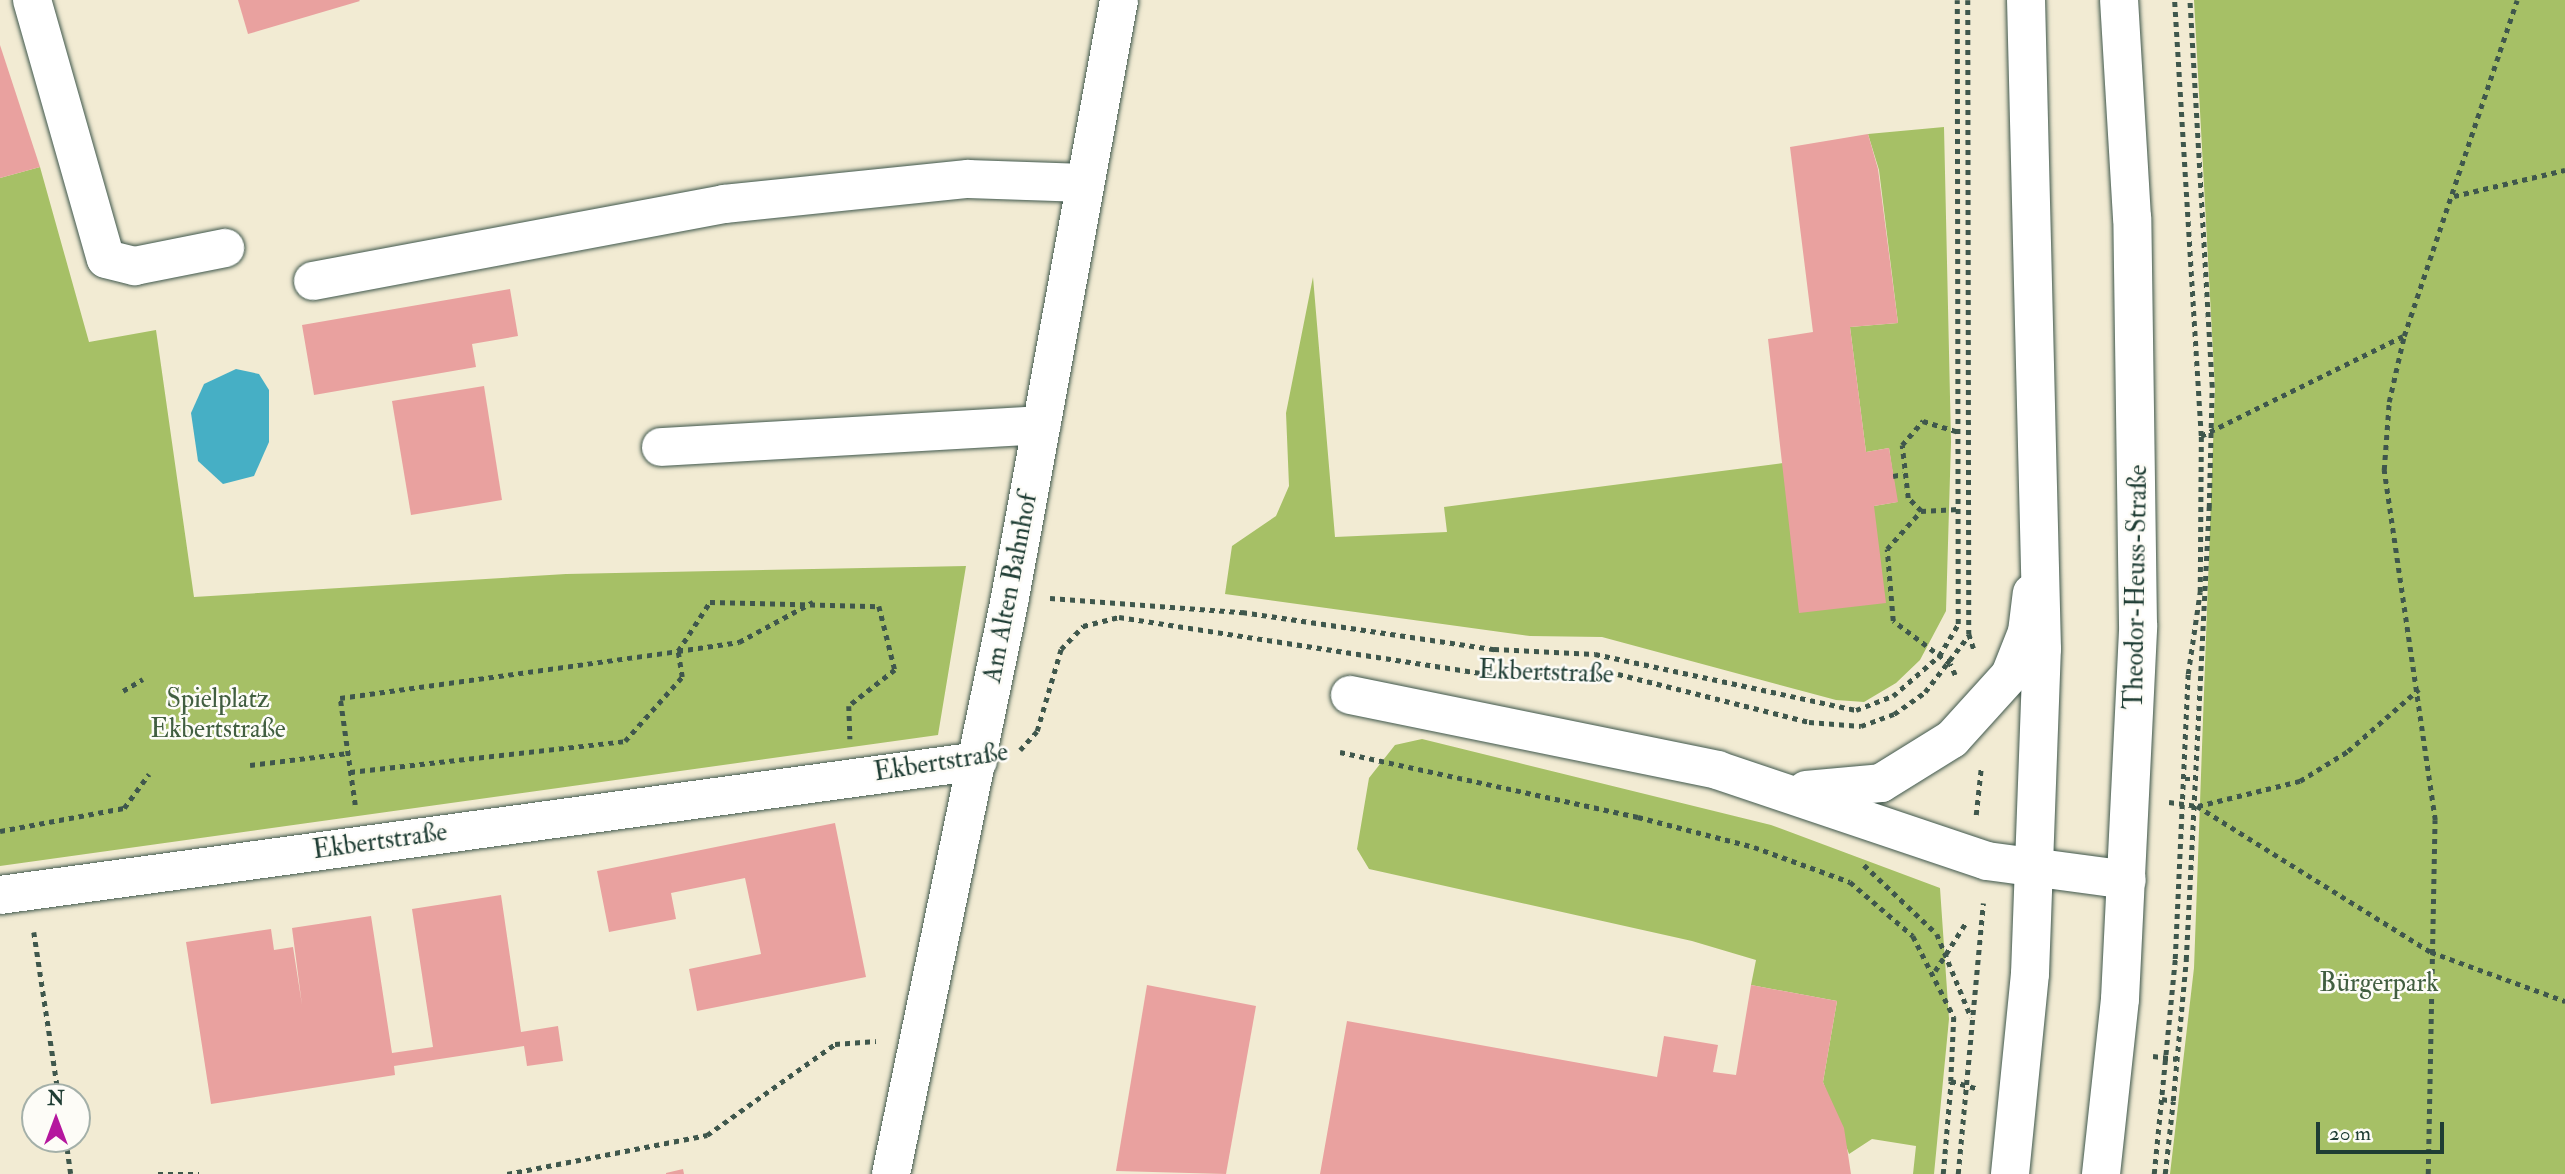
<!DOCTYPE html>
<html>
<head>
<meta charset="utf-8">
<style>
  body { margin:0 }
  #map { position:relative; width:2565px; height:1174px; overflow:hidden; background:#f2ebd3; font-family:"IM FELL Double Pica",serif }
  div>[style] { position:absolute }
  .green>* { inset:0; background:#a6c066 }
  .water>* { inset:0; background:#46afc5 }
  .building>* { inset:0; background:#e9a19f }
  .path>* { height:4.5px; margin-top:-2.25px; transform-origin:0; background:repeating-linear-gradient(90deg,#3f574c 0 5px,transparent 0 10px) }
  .roads { filter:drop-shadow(0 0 2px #3f574c) drop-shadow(0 0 2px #3f574c) }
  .minor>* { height:38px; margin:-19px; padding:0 19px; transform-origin:19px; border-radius:19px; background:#fff }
  .major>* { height:38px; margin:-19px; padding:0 19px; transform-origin:19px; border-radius:19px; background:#fff }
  span { translate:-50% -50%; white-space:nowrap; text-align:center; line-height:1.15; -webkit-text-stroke:5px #fdfcf7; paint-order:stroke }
  .street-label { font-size:26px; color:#1f3d34 }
  .park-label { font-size:26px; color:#415e40 }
  .north { position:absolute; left:21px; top:1083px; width:70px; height:70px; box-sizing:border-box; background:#fdfcf7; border:2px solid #a4b0a9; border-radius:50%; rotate:0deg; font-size:19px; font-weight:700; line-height:28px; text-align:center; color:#1f3d34 }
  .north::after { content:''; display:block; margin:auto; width:24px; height:32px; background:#b5179e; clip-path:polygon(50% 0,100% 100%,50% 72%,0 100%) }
  .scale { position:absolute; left:2316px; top:1122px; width:128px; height:32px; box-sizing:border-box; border:4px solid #1f3d34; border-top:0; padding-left:9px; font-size:21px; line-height:24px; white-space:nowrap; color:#1f3d34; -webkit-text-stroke:5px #fdfcf7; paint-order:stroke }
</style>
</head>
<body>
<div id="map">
  <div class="green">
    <i style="clip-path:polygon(2194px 0,2565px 0,2565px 1174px,2170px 1174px,2194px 968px,2215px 389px)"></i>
    <i style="clip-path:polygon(1944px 127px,1951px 442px,1946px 611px,1920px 660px,1896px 683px,1864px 702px,1836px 700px,1602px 637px,1530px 636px,1225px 594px,1232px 546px,1276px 516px,1289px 486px,1286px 413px,1313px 277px,1335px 537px,1447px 532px,1444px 507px,1783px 463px,1874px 506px,1897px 502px,1889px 448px,1866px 452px,1850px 327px,1898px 323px,1879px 170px,1868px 134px)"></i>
    <i style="clip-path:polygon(40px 167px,89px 342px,156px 330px,194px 597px,566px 574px,966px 566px,938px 735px,0 866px,0 178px)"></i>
    <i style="clip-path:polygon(1422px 739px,1771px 825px,1940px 888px,1949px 1019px,1934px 1174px,1913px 1174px,1916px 1146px,1872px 1139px,1849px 1154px,1823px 1082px,1837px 1001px,1751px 985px,1756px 960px,1692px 941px,1369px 869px,1357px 849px,1369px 778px,1395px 745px)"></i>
  </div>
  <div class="water">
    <i style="clip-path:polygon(236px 369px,259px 374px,269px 390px,269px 442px,254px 476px,223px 484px,198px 461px,191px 413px,204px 384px)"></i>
  </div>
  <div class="building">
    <i style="clip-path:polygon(238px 0,359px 0,360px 1px,248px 34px)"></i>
    <i style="clip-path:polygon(0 45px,40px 167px,0 178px)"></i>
    <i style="clip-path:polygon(1868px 134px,1878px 169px,1898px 323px,1850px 327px,1866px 452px,1889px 448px,1898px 502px,1874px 506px,1886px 603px,1799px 613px,1768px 339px,1813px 332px,1790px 147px)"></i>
    <i style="clip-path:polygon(510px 289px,518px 336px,472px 344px,476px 367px,314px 395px,302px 325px)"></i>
    <i style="clip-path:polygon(484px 386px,502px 500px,411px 515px,392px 401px)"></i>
    <i style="clip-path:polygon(835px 823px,866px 977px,697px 1011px,689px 969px,761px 954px,745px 878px,671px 893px,676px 919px,609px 932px,597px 871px)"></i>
    <i style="clip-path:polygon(501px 895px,521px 1032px,558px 1026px,563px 1061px,527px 1066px,524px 1046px,394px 1066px,395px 1075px,211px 1104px,186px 942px,271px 929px,274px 950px,293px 947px,302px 1005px,292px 928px,371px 916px,392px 1053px,433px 1047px,412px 909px)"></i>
    <i style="clip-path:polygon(1147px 985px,1256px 1006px,1226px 1174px,1116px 1171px)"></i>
    <i style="clip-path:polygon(1751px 985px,1837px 1001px,1823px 1082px,1844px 1128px,1851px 1174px,1320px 1174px,1347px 1021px,1657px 1077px,1664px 1036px,1718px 1045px,1713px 1072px,1736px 1075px)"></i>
    <i style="clip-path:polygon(683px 1169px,684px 1174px,666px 1174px,666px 1173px)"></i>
  </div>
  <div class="path">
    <i style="left:1968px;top:0;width:634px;rotate:89.91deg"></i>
    <i style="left:1969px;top:634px;width:16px;rotate:72deg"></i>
    <i style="left:2454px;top:196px;width:114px;rotate:-13.2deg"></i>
    <i style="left:2201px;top:436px;width:225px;rotate:-26.3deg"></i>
    <i style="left:1893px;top:476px;width:10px;rotate:-11deg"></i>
    <i style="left:1921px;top:511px;width:18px;rotate:-135deg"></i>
    <i style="left:1908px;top:498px;width:53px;rotate:-96.5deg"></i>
    <i style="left:1902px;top:445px;width:32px;rotate:-49deg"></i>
    <i style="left:1923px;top:421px;width:38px;rotate:17deg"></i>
    <i style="left:1050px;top:598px;width:193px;rotate:4.2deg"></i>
    <i style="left:1242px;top:612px;width:255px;rotate:8.4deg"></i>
    <i style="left:1494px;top:649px;width:101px;rotate:2.8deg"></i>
    <i style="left:1595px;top:654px;width:267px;rotate:12.1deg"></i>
    <i style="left:1856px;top:710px;width:40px;rotate:-21deg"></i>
    <i style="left:1893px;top:696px;width:61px;rotate:-41deg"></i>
    <i style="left:1939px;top:656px;width:37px;rotate:-59deg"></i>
    <i style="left:1958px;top:624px;width:624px;rotate:-90.09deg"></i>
    <i style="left:1955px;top:675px;width:12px;rotate:-114deg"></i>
    <i style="left:1950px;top:664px;width:71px;rotate:-143deg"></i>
    <i style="left:1893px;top:621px;width:72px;rotate:-94.8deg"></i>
    <i style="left:1887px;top:549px;width:51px;rotate:-48.2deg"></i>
    <i style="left:1921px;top:511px;width:38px;rotate:-3deg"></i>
    <i style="left:123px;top:691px;width:23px;rotate:-31deg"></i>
    <i style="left:1020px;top:750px;width:25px;rotate:-48deg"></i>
    <i style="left:1037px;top:731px;width:85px;rotate:-73.7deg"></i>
    <i style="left:1061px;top:649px;width:32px;rotate:-46deg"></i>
    <i style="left:1083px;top:626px;width:37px;rotate:-14deg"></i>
    <i style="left:1119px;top:617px;width:374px;rotate:8.8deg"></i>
    <i style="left:1489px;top:674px;width:129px"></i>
    <i style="left:1618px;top:674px;width:197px;rotate:14.1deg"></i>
    <i style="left:1809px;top:722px;width:52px;rotate:4.4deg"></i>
    <i style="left:1861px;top:726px;width:35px;rotate:-20deg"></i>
    <i style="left:1894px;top:714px;width:38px;rotate:-35deg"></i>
    <i style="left:1925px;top:692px;width:72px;rotate:-52.3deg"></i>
    <i style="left:1340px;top:752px;width:305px;rotate:12.3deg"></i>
    <i style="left:1638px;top:817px;width:120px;rotate:14.5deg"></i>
    <i style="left:1754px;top:847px;width:102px;rotate:20deg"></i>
    <i style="left:1850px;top:882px;width:83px;rotate:40.6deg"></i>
    <i style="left:1913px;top:936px;width:91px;rotate:63.2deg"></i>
    <i style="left:1954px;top:1017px;width:64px;rotate:92.7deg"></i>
    <i style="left:1951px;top:1081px;width:26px;rotate:16deg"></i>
    <i style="left:250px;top:765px;width:99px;rotate:-7deg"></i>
    <i style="left:350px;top:772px;width:277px;rotate:-6.4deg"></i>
    <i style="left:625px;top:741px;width:86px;rotate:-48.3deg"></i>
    <i style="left:682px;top:677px;width:26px;rotate:-99deg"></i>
    <i style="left:678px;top:651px;width:62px;rotate:-8.4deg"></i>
    <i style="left:739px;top:642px;width:84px;rotate:-28.4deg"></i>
    <i style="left:2185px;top:779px;width:13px"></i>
    <i style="left:2169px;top:802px;width:28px;rotate:8deg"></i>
    <i style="left:2197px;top:806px;width:276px;rotate:32deg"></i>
    <i style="left:2431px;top:952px;width:143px;rotate:20.1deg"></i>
    <i style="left:355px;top:805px;width:108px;rotate:-98deg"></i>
    <i style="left:340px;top:698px;width:341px;rotate:-7.9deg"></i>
    <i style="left:678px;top:651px;width:59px;rotate:-56.9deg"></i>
    <i style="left:710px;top:602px;width:169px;rotate:1.4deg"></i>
    <i style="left:879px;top:606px;width:66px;rotate:76deg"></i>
    <i style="left:895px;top:670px;width:58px;rotate:142deg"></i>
    <i style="left:849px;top:706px;width:33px;rotate:88deg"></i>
    <i style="left:2198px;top:806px;width:105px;rotate:-13.8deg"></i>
    <i style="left:2300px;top:781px;width:57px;rotate:-32deg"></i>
    <i style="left:2348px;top:751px;width:94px;rotate:-41.1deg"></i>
    <i style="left:1976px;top:815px;width:47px;rotate:-83.9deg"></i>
    <i style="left:0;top:831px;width:126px;rotate:-10.5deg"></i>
    <i style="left:124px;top:808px;width:42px;rotate:-53.7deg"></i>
    <i style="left:1864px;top:865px;width:100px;rotate:43.4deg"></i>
    <i style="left:1937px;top:934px;width:90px;rotate:67.7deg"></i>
    <i style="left:34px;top:932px;width:167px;rotate:81.4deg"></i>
    <i style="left:1935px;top:971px;width:59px;rotate:-57.4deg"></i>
    <i style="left:2153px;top:1056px;width:24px;rotate:7deg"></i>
    <i style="left:2162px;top:1099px;width:11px;rotate:10deg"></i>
    <i style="left:2173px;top:1101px;width:142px;rotate:-84.7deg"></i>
    <i style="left:2186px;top:960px;width:453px;rotate:-87.1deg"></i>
    <i style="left:2209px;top:508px;width:121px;rotate:-88.6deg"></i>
    <i style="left:2212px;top:387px;width:388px;rotate:-93.3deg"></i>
    <i style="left:66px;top:1139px;width:35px;rotate:82deg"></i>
    <i style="left:158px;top:1174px;width:41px"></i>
    <i style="left:507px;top:1174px;width:204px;rotate:-11deg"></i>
    <i style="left:707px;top:1135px;width:157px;rotate:-35.4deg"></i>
    <i style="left:835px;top:1044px;width:41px;rotate:-4.2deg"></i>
    <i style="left:1943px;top:1174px;width:93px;rotate:-85.1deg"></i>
    <i style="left:1958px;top:1174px;width:272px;rotate:-84.7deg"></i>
    <i style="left:2154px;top:1174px;width:216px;rotate:-84.4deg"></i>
    <i style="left:2175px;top:959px;width:285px;rotate:-87.4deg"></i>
    <i style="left:2188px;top:674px;width:83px;rotate:-81.7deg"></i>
    <i style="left:2200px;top:592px;width:156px;rotate:-89.6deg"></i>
    <i style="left:2201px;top:436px;width:437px;rotate:-93.5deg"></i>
    <i style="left:2165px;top:1174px;width:73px;rotate:-83.7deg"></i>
    <i style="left:2428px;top:1174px;width:354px;rotate:-88.9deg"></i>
    <i style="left:2435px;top:820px;width:354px;rotate:-98.3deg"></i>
    <i style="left:2384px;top:470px;width:68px;rotate:-85.8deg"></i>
    <i style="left:2389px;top:402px;width:68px;rotate:-77.2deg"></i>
    <i style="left:2404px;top:336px;width:354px;rotate:-71.4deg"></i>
  </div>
  <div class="roads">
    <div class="minor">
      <i style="left:32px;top:0;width:269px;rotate:74.1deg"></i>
      <i style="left:106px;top:259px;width:30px;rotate:14deg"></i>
      <i style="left:135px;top:266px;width:92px;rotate:-11.3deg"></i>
      <i style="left:313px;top:281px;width:418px;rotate:-10.6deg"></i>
      <i style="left:724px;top:204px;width:245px;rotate:-5.9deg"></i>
      <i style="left:968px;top:179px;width:117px;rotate:2deg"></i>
      <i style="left:661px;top:447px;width:381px;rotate:-3.3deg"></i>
      <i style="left:1350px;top:695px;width:375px;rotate:11.5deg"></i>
      <i style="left:1717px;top:770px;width:285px;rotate:18.6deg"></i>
      <i style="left:1987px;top:861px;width:141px;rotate:7.7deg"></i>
      <i style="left:1806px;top:790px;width:75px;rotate:-5.3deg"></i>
      <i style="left:1881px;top:783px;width:84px;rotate:-31.8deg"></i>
      <i style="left:1952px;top:739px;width:86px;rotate:-47.8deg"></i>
      <i style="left:2010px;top:675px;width:46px;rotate:-68.4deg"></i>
      <i style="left:2027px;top:632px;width:39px;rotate:-83deg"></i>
      <i style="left:0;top:895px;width:987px;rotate:-7.8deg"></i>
      <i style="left:891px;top:1174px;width:583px;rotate:-78.32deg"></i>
      <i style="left:1009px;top:603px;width:613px;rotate:-79.66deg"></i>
    </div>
    <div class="major">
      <i style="left:2010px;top:1174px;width:201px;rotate:-84.3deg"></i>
      <i style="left:2030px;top:974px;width:325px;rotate:-87.9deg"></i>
      <i style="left:2042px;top:649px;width:649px;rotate:-91.41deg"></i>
      <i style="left:2101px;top:1174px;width:176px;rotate:-83.8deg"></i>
      <i style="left:2120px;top:999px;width:374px;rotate:-87.2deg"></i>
      <i style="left:2138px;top:625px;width:407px;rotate:-90.8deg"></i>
      <i style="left:2132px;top:218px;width:218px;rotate:-93.4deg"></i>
    </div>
  </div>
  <div class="street-label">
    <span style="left:2137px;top:587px;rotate:-89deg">Theodor-Heuss-Straße</span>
    <span style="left:1011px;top:588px;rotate:-79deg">Am Alten Bahnhof</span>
    <span style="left:1546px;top:673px;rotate:2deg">Ekbertstraße</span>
    <span style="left:941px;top:763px;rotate:-9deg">Ekbertstraße</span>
    <span style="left:380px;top:842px;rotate:-8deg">Ekbertstraße</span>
  </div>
  <div class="park-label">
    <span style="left:218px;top:715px">Spielplatz<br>Ekbertstraße</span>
    <span style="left:2379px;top:984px">Bürgerpark</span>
  </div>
  <div class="north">N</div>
  <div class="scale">20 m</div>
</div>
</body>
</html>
